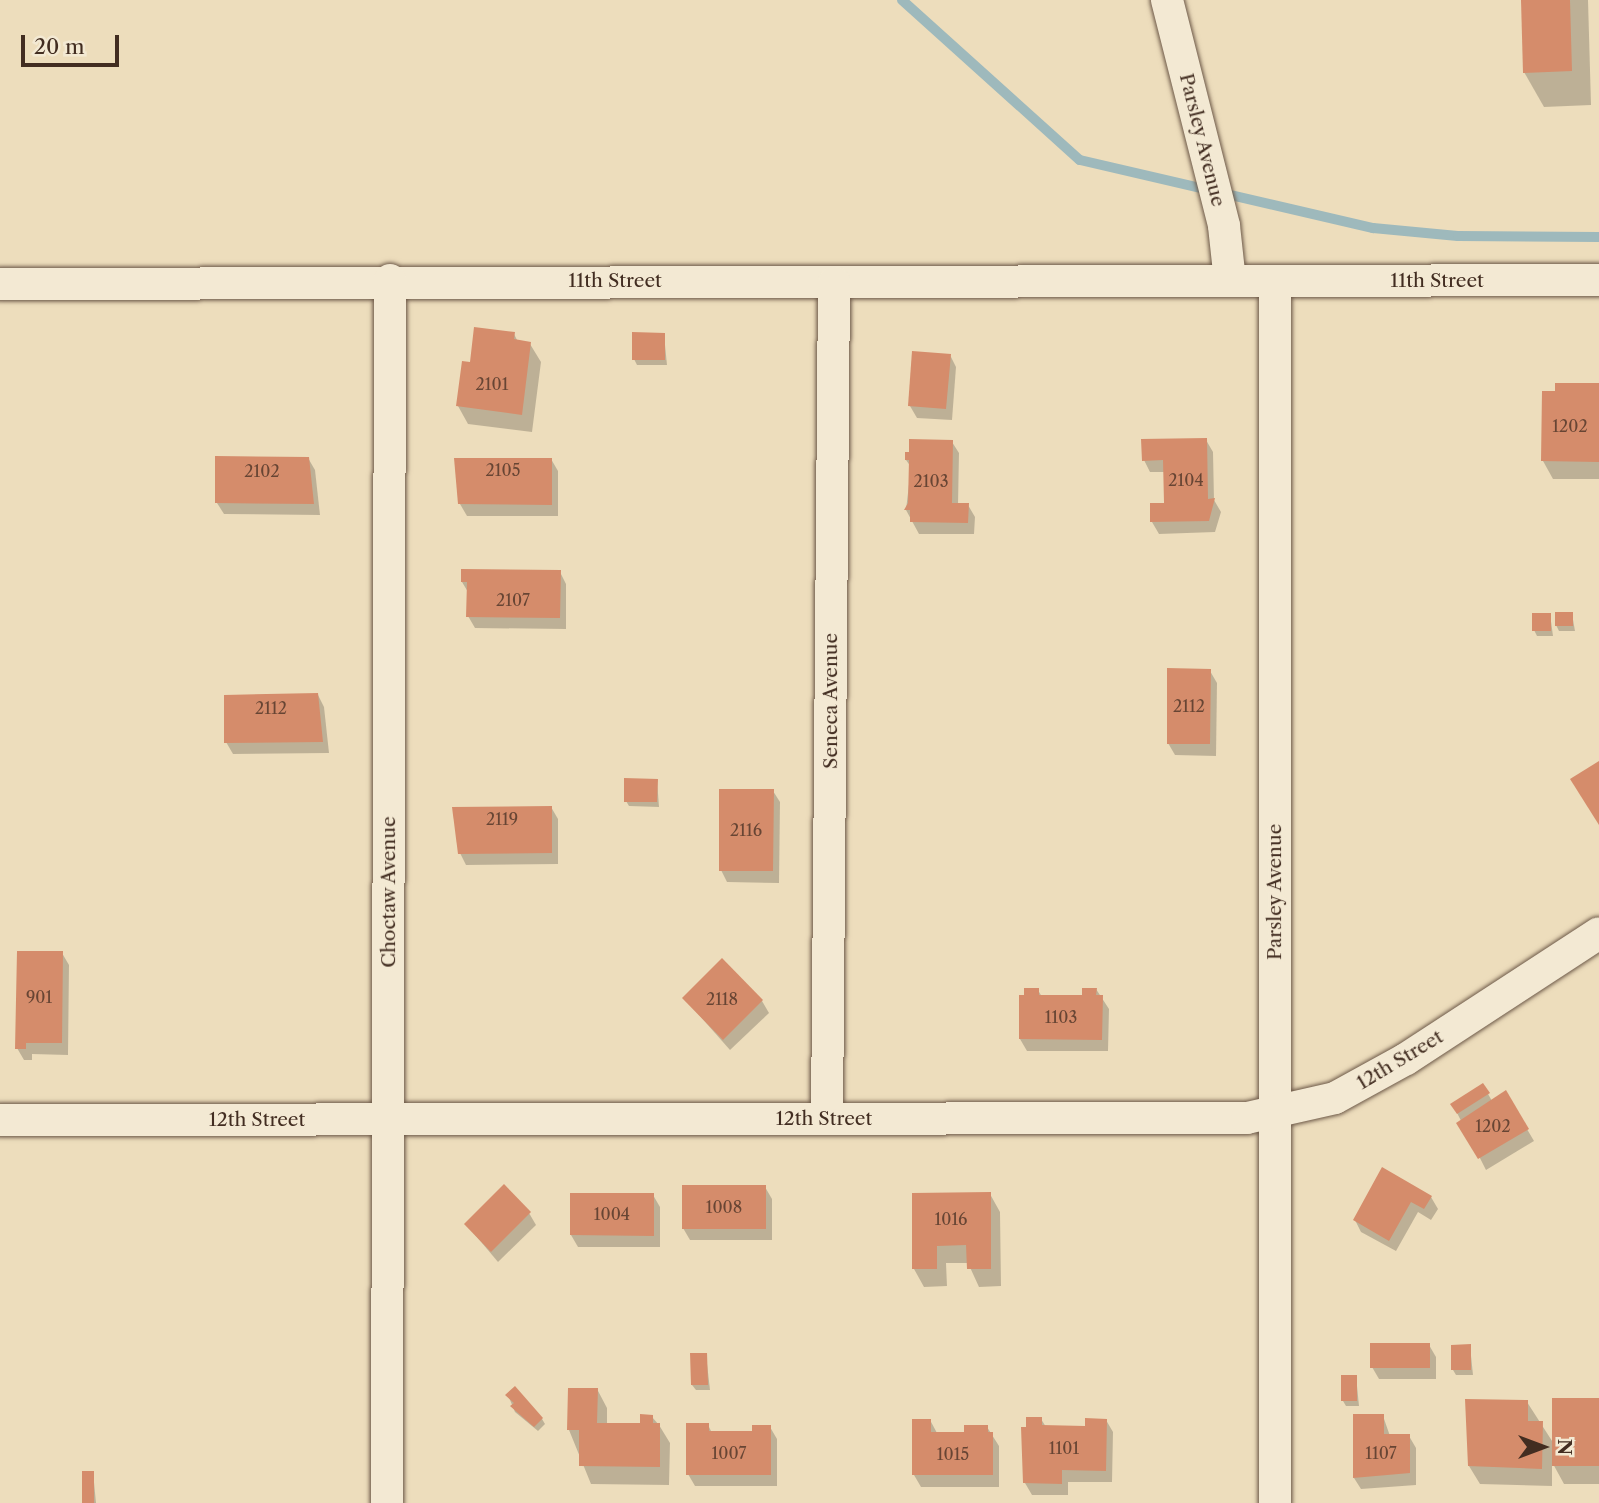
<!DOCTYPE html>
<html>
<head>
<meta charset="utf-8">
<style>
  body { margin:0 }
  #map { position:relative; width:1599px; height:1503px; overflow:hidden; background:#edddbc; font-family:"Libre Caslon Text",serif }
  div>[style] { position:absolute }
  .shadow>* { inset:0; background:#0003 }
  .stream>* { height:10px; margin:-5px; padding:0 5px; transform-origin:5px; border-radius:5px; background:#9eb9bc }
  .building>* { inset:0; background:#d58c6b }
  .roads { filter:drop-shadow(0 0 2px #6d5948) drop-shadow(0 0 2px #6d5948) }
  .minor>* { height:32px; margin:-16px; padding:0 16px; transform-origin:16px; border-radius:16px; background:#f3e9d3 }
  span { translate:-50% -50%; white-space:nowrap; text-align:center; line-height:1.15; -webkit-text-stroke:7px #f3e9d3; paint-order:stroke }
  .number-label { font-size:16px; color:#674534 }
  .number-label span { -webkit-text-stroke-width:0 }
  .street-label { font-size:19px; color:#422d21 }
  .north { position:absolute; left:1508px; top:1412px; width:70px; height:70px; -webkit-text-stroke:5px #f3e9d3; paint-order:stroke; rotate:90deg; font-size:19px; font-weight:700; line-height:28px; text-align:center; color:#422d21 }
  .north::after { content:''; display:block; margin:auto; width:24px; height:32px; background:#422d21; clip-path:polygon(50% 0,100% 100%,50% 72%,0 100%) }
  .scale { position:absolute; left:21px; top:35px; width:98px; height:32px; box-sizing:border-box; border:4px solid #422d21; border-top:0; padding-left:9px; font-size:21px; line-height:24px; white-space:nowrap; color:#422d21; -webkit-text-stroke:5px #f3e9d3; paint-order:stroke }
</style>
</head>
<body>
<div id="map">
  <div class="shadow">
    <i style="clip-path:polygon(1523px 0,1588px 0,1591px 105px,1544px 107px,1524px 72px)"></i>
    <i style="clip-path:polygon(514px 334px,518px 342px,530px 344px,541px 362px,532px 432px,468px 424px,458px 406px,471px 364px)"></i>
    <i style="clip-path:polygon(664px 335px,667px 365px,637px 365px,634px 359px)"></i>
    <i style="clip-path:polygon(950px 355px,956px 367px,952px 420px,917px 418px,910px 406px)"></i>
    <i style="clip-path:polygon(1599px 384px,1599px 479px,1553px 479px,1543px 461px)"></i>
    <i style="clip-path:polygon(1206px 440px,1213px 452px,1214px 500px,1221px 512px,1215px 532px,1159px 534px,1152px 522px,1166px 505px,1165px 472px,1150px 472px,1144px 460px)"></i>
    <i style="clip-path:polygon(952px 442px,959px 453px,958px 505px,968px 505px,975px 517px,974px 534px,919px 534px,906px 510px,911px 467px,906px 460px)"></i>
    <i style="clip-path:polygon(308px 458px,315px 470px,320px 515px,224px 514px,217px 503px)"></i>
    <i style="clip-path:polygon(551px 459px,558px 471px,558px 516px,467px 516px,460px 504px)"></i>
    <i style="clip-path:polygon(560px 572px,566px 584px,566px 629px,475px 628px,468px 616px,468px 592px,462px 582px)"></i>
    <i style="clip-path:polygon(1550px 614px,1553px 636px,1537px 636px,1534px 630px)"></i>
    <i style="clip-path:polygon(1572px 614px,1575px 631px,1559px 631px,1556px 625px)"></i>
    <i style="clip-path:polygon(1210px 671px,1217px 683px,1216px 756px,1175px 755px,1168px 743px)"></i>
    <i style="clip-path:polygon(318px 695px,324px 707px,329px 753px,233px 754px,226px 742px)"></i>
    <i style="clip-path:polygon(657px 780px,659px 807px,629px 806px,626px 801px)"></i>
    <i style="clip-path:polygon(773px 791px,780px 802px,779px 883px,727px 882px,721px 870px)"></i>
    <i style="clip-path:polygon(551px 807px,558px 819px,558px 864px,466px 865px,460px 853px)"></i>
    <i style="clip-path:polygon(62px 953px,69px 965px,68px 1055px,32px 1054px,32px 1060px,24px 1060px,17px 1048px)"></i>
    <i style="clip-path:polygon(1096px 989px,1109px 1009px,1108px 1051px,1027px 1051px,1020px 1039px,1038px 990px,1042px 997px,1084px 997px)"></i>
    <i style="clip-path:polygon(684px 998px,762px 1001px,769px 1013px,730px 1050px)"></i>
    <i style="clip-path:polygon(1483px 1085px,1492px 1101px,1505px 1092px,1534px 1141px,1486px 1170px,1453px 1105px)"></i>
    <i style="clip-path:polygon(1383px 1170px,1431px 1197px,1438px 1209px,1431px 1220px,1418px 1212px,1396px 1251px,1361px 1232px,1355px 1220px)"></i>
    <i style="clip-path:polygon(765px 1187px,772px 1199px,772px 1240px,690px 1240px,683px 1228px)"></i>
    <i style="clip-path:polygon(990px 1194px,1000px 1212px,1001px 1286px,979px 1287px,968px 1263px,946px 1263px,947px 1286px,924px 1287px,914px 1269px)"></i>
    <i style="clip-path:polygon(653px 1195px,660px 1207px,660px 1247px,578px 1247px,571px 1235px)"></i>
    <i style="clip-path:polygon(529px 1213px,536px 1225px,498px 1262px,466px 1224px)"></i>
    <i style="clip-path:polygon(1429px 1345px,1436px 1357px,1436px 1379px,1379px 1379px,1372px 1367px)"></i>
    <i style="clip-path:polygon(1470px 1346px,1473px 1375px,1456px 1375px,1453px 1370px)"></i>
    <i style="clip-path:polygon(706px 1355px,710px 1390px,696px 1390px,692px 1385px)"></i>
    <i style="clip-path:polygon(1356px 1376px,1359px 1406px,1346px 1406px,1343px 1401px)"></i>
    <i style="clip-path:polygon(597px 1389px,607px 1408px,607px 1425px,642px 1425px,652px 1417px,659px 1425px,670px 1443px,669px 1485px,591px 1484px,569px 1430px)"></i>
    <i style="clip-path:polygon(508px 1395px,542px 1419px,545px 1424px,538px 1431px,515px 1412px)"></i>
    <i style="clip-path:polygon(1599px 1400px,1599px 1484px,1564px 1484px,1552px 1462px,1552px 1486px,1480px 1484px,1469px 1466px,1527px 1402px,1554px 1444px)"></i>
    <i style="clip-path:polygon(1383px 1416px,1390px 1436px,1409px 1436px,1416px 1448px,1416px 1485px,1361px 1489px,1354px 1478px)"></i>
    <i style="clip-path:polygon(1041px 1419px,1046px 1427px,1087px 1428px,1106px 1420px,1113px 1432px,1112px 1482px,1068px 1482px,1068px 1495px,1032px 1495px,1025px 1483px)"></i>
    <i style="clip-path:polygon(930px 1420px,937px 1433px,965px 1433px,987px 1427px,999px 1446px,999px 1487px,921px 1487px,914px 1475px)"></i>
    <i style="clip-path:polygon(708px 1425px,712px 1433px,754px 1433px,770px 1427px,777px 1439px,777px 1486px,695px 1486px,688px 1474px)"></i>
    <i style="clip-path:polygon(93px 1472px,96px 1503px,84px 1503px)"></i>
  </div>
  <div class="stream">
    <i style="left:902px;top:0;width:239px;rotate:42deg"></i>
    <i style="left:1080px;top:160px;width:301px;rotate:13.1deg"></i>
    <i style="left:1373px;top:228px;width:85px;rotate:5.4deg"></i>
    <i style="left:1458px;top:236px;width:141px;rotate:0.4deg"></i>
  </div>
  <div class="building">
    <i style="clip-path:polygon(1521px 0,1570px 0,1572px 71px,1523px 73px)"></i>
    <i style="clip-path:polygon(474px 327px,515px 332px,514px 339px,531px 342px,522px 415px,456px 406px,462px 361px,470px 362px)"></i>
    <i style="clip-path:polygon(632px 332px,665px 333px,665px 360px,632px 360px)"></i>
    <i style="clip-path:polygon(912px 351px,951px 354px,946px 409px,908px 406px)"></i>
    <i style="clip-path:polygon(1555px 383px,1599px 383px,1599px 462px,1541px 461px,1542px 391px,1555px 391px)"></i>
    <i style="clip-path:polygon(1207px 438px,1208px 499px,1215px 498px,1209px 521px,1150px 522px,1150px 503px,1164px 503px,1163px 460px,1142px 461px,1141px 439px)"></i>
    <i style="clip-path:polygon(909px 439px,953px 440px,952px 503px,969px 503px,968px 523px,910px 522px,910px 510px,904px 510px,908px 503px,909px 460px,905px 460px,905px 452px,909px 452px)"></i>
    <i style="clip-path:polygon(215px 456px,309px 457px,314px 504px,215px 503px)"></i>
    <i style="clip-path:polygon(454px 458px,552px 458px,552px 505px,458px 504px)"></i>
    <i style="clip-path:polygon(461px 569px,561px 570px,560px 618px,466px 617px,467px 582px,461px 582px)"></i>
    <i style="clip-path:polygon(1555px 612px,1573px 612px,1573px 626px,1555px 626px)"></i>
    <i style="clip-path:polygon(1532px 613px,1551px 613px,1551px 631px,1532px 631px)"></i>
    <i style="clip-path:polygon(1167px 668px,1211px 669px,1210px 744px,1167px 744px)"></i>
    <i style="clip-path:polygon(318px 693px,323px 742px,224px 743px,224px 695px)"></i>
    <i style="clip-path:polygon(1599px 761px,1599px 825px,1570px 779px)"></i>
    <i style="clip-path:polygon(624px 778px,658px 779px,657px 802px,624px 802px)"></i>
    <i style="clip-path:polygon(719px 789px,774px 789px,773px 871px,719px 871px)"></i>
    <i style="clip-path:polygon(552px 806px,552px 853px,458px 854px,452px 807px)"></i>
    <i style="clip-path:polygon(17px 951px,63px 951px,62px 1043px,26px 1043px,26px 1049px,15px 1049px)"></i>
    <i style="clip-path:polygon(722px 958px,763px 1000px,723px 1040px,682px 998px)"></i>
    <i style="clip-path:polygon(1024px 988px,1039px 988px,1039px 995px,1082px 995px,1082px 988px,1097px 988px,1096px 995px,1103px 995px,1102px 1040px,1019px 1039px,1019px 995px,1024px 995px)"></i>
    <i style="clip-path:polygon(1483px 1083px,1490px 1093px,1457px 1114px,1450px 1104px)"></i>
    <i style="clip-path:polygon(1506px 1090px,1529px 1129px,1478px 1159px,1456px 1123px)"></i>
    <i style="clip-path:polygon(1382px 1167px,1432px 1196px,1424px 1209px,1411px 1202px,1389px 1241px,1353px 1220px)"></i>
    <i style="clip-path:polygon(504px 1184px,531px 1212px,491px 1252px,464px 1224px)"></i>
    <i style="clip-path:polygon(682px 1185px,766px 1185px,766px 1229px,682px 1229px)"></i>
    <i style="clip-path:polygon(991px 1192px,991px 1269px,967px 1269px,966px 1245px,937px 1246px,937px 1269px,912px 1269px,912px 1193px)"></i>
    <i style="clip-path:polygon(570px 1193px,654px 1193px,654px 1236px,570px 1235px)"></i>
    <i style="clip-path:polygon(1370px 1343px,1430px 1343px,1430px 1368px,1370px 1368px)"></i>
    <i style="clip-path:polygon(1471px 1344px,1471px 1370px,1451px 1370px,1451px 1345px)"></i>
    <i style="clip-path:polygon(690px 1353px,707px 1353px,708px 1385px,691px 1385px)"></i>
    <i style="clip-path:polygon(1341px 1375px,1357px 1375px,1357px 1401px,1341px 1401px)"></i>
    <i style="clip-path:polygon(515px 1386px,543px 1418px,534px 1427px,510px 1406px,514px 1403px,505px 1395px)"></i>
    <i style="clip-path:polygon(568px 1388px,598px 1388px,597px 1423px,640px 1423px,640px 1414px,653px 1415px,653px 1423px,660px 1423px,660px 1467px,579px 1466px,579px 1430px,567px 1430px)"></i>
    <i style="clip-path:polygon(1552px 1398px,1599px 1398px,1599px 1466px,1552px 1466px)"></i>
    <i style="clip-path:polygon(1465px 1399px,1528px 1400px,1528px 1421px,1543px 1421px,1542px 1469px,1468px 1466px)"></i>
    <i style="clip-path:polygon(1353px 1414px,1384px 1414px,1384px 1434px,1410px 1434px,1410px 1473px,1353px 1478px)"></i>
    <i style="clip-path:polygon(1026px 1417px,1042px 1417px,1042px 1425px,1085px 1426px,1085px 1418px,1107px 1419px,1106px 1471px,1062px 1470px,1062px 1484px,1023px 1483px,1021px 1427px,1026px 1427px)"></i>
    <i style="clip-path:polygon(912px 1419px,931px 1419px,931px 1432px,964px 1432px,964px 1425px,988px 1425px,988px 1432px,993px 1432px,993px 1475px,912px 1475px)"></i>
    <i style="clip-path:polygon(686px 1423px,709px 1423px,709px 1431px,752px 1431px,752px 1425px,771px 1425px,771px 1475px,686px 1475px)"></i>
    <i style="clip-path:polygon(82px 1471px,94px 1471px,94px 1503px,82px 1503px)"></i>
  </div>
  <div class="roads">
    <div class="minor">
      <i style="left:1167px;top:0;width:233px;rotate:75.8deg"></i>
      <i style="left:1224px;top:226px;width:55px;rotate:83.8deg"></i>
      <i style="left:1275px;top:282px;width:1221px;rotate:90deg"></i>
      <i style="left:0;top:284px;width:1599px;rotate:-0.14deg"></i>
      <i style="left:827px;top:1119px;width:837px;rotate:-89.52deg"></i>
      <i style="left:0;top:1120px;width:1247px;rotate:-0.09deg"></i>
      <i style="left:1247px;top:1118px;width:90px;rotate:-12.8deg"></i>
      <i style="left:1335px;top:1098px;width:81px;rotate:-28.8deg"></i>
      <i style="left:1406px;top:1059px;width:230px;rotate:-33.1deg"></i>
      <i style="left:387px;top:1503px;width:1223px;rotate:-89.86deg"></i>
    </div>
  </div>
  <div class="number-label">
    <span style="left:492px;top:384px">2101</span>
    <span style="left:1570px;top:426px">1202</span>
    <span style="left:503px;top:470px">2105</span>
    <span style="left:262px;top:471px">2102</span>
    <span style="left:1186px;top:480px">2104</span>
    <span style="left:931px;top:481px">2103</span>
    <span style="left:513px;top:600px">2107</span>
    <span style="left:1189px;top:706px">2112</span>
    <span style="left:271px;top:708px">2112</span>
    <span style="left:502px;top:819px">2119</span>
    <span style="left:746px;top:830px">2116</span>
    <span style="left:39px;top:997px">901</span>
    <span style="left:722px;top:999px">2118</span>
    <span style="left:1061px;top:1017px">1103</span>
    <span style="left:1493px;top:1126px">1202</span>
    <span style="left:724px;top:1207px">1008</span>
    <span style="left:612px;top:1214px">1004</span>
    <span style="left:951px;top:1219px">1016</span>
    <span style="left:1064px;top:1448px">1101</span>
    <span style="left:729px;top:1453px">1007</span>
    <span style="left:1381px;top:1453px">1107</span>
    <span style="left:953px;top:1454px">1015</span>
  </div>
  <div class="street-label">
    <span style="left:1202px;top:140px;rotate:76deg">Parsley Avenue</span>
    <span style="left:615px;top:281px">11th Street</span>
    <span style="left:1437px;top:281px">11th Street</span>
    <span style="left:831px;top:701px;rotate:-90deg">Seneca Avenue</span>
    <span style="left:389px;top:892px;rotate:-90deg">Choctaw Avenue</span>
    <span style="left:1275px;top:892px;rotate:-90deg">Parsley Avenue</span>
    <span style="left:1400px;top:1060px;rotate:-31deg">12th Street</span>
    <span style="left:824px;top:1119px">12th Street</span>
    <span style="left:257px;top:1120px">12th Street</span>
  </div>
  <div class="north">N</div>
  <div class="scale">20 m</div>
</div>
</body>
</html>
